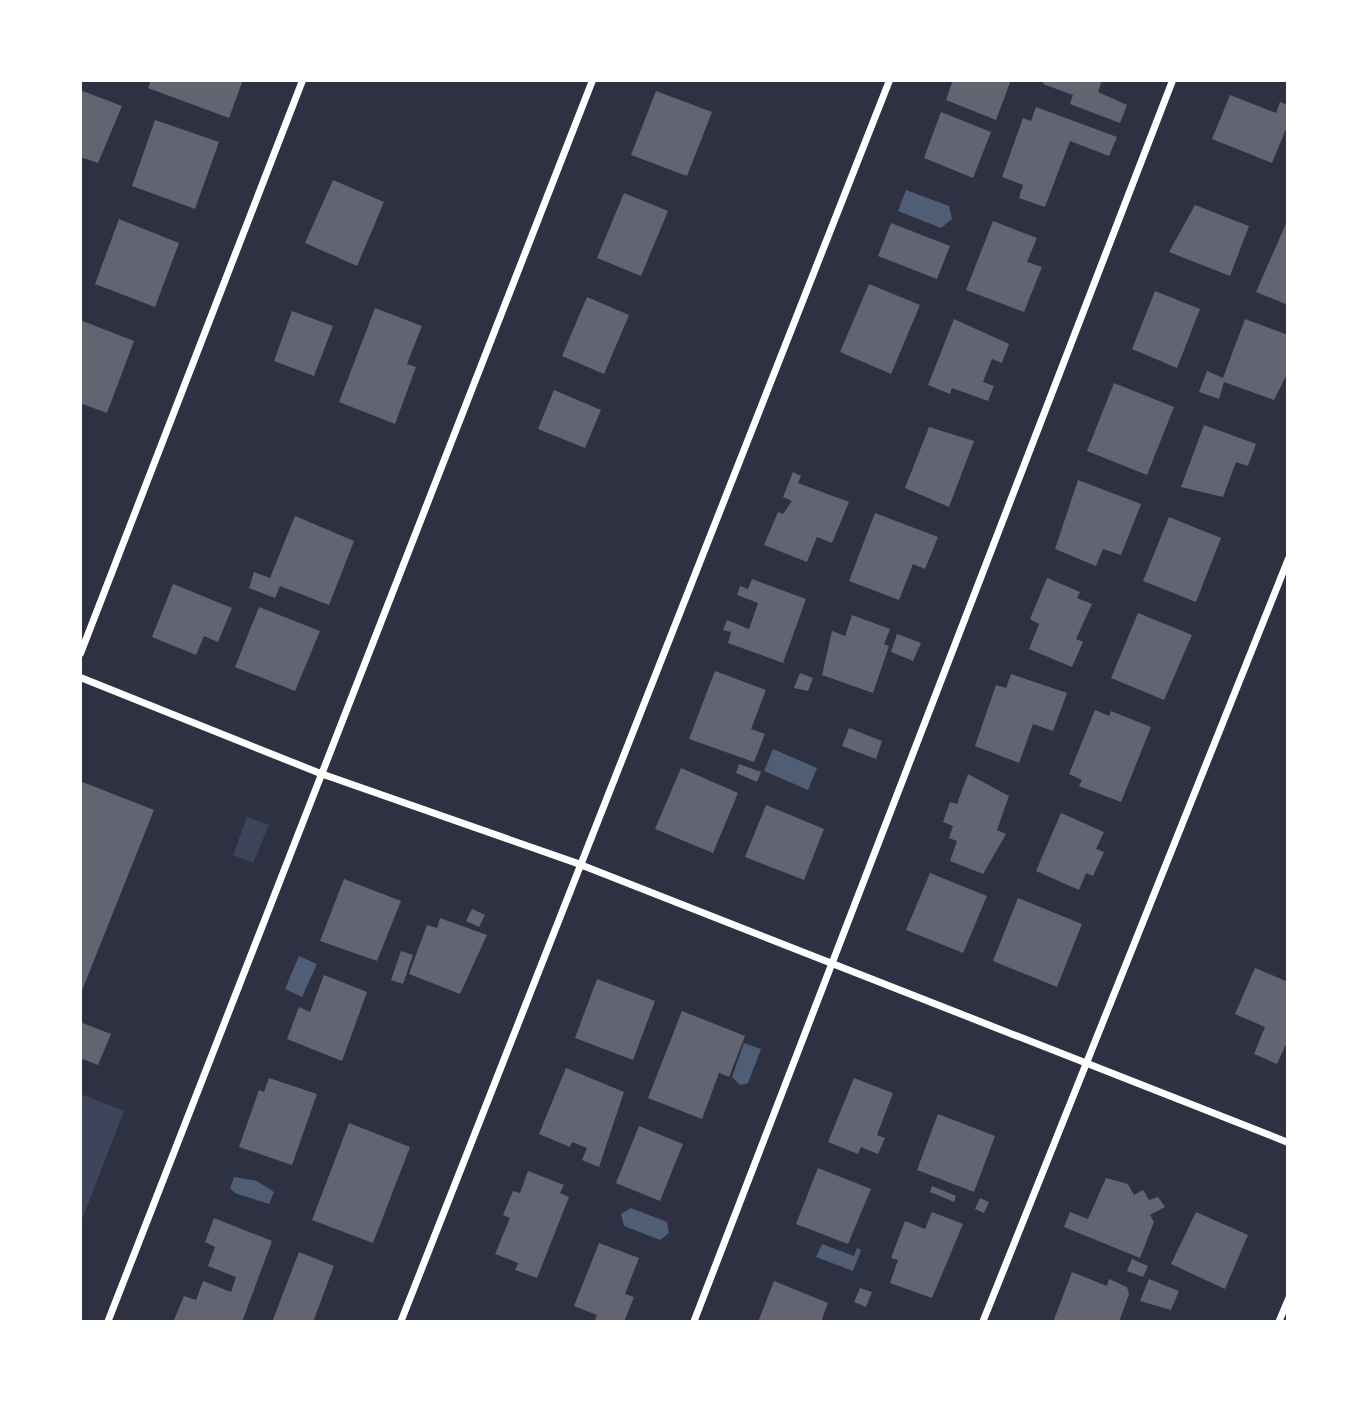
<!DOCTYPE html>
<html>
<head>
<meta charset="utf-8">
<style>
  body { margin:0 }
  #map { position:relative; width:1368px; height:1402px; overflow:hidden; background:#2d3142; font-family:"Open Sans",sans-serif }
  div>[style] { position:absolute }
  .green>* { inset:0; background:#3c4559 }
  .water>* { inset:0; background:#4f5d75 }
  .building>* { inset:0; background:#626471 }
  .minor>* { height:7px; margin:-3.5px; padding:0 3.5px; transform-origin:3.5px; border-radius:3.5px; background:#fff }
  span { translate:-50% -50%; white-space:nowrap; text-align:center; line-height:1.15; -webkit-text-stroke:5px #fff; paint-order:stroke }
  .frame { position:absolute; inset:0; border:82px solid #fff; pointer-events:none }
</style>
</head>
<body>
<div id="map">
  <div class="green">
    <i style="clip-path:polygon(247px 817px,269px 825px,253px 863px,233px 855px)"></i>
    <i style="clip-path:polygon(81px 1094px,124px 1111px,81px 1222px)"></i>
  </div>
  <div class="water">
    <i style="clip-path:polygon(906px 190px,949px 206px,952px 219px,941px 228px,898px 211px)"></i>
    <i style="clip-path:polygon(773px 749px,817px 768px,808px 790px,764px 771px)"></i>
    <i style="clip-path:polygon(299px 956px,317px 964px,302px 997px,285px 989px)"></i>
    <i style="clip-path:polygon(744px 1043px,761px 1049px,748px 1083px,740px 1085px,732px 1077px)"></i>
    <i style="clip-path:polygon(234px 1177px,257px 1181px,274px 1192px,269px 1204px,235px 1193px,230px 1188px)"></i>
    <i style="clip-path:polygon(631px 1208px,667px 1222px,669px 1233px,660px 1240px,624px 1226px,621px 1214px)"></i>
    <i style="clip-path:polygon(822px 1244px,854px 1256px,857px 1248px,861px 1250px,853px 1271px,816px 1257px)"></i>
  </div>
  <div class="building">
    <i style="clip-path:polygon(151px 80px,243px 80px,229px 118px,148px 88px)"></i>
    <i style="clip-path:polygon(953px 80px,1011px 80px,996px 120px,946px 100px)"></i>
    <i style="clip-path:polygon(1045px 80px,1102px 80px,1098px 92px,1127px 105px,1120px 123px,1070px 104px,1073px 95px,1043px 84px)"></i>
    <i style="clip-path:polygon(80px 90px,122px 106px,98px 163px,80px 157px)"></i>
    <i style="clip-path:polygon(656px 91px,712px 112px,687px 176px,631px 155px)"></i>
    <i style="clip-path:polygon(1230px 95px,1276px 113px,1280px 102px,1288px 105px,1288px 124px,1272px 163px,1212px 139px)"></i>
    <i style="clip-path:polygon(1036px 107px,1117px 137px,1109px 156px,1070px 141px,1045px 207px,1019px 198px,1023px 185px,1002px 177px,1023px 118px,1031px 121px)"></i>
    <i style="clip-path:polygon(941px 112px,991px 132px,973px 178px,924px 158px)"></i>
    <i style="clip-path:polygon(155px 120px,219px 142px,195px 209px,132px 186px)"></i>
    <i style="clip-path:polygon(333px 180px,384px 202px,357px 266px,305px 243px)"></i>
    <i style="clip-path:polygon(624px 193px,668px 211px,641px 276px,597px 258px)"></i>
    <i style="clip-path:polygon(1195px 205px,1249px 226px,1230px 276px,1169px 252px)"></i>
    <i style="clip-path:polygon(119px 219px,179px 243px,155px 307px,95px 284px)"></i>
    <i style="clip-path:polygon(1288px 219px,1288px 305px,1256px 292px)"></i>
    <i style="clip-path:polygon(993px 221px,1037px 238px,1027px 262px,1042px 267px,1024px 312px,966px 290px)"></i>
    <i style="clip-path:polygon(891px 223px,950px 246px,937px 279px,878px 256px)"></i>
    <i style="clip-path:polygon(869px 284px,920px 305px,891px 374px,840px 352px)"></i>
    <i style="clip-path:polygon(1155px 291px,1200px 309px,1177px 368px,1132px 349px)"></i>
    <i style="clip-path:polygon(587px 297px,629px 315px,604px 374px,562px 356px)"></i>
    <i style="clip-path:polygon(375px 308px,422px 326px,407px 364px,416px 367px,395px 424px,339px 402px)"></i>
    <i style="clip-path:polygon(292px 311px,333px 326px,314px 376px,274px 361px)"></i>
    <i style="clip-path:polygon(954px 319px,1009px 344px,1002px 363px,992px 359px,983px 382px,994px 386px,988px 401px,952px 388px,950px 394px,928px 385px)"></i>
    <i style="clip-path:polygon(1245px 319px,1288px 335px,1288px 372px,1274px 400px,1224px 382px,1219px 399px,1199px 392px,1207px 371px,1223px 378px)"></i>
    <i style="clip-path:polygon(80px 320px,134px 341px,107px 413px,80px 403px)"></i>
    <i style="clip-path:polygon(1114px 383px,1174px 407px,1147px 475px,1087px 451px)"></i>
    <i style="clip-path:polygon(554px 390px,601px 410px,585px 448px,538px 429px)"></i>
    <i style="clip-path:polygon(1204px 425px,1256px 444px,1248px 466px,1236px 462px,1223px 497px,1181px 487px)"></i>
    <i style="clip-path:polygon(929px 427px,974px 441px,949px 507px,905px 488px)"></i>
    <i style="clip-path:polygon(793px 472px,801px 476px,798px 483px,849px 502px,832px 543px,817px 537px,807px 562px,764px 545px,778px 512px,783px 514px,792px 501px,783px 497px)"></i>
    <i style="clip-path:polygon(1078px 480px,1141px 504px,1121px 555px,1103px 549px,1096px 566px,1055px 549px)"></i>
    <i style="clip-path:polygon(875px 513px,938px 537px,925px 569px,913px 564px,899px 600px,849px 581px)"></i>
    <i style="clip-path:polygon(295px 516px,354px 541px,329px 605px,280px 586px,275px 598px,249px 588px,254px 572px,270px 578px)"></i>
    <i style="clip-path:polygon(1169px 517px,1221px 538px,1196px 602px,1143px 581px)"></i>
    <i style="clip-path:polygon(1047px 578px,1080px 592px,1077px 598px,1092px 604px,1076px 639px,1083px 642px,1072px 667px,1029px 649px,1039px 624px,1030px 619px)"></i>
    <i style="clip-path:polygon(752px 579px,806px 599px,783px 663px,728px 643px,731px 632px,723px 630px,727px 620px,749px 629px,758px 603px,737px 595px,740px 586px,748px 589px)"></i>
    <i style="clip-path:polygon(173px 584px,232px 608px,218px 642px,204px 636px,196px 655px,152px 637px)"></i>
    <i style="clip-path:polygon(259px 607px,320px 631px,295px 691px,235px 667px)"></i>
    <i style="clip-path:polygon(1138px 613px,1192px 635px,1164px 700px,1111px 678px)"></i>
    <i style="clip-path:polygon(852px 615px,890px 629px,884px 644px,889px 646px,873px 693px,822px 675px,832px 631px,845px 636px)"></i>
    <i style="clip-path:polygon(897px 634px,921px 643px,913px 661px,891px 652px)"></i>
    <i style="clip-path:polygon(715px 671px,766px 690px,751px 729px,765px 734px,754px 762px,689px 739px)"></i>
    <i style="clip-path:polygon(800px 673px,813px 678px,808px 691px,794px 688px)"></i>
    <i style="clip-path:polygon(1011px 674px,1067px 693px,1053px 731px,1033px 724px,1019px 763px,975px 746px,996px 685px,1006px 688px)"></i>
    <i style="clip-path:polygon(1095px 710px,1109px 716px,1111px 711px,1151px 727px,1121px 802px,1079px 786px,1082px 780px,1069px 774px)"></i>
    <i style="clip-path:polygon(849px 728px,882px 741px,876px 759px,842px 746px)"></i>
    <i style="clip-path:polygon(739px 764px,761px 772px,757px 782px,736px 773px)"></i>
    <i style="clip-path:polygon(681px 768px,738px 793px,713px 853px,655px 829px)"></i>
    <i style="clip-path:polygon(968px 774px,1009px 796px,997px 830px,1006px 834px,983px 874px,950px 861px,957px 841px,949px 838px,953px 826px,943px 822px,950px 802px,957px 804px)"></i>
    <i style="clip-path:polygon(80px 781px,154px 810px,81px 993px,80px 993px)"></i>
    <i style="clip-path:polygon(766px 805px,824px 829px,804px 880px,745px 857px)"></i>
    <i style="clip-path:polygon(1061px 813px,1104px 832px,1096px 849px,1104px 852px,1093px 876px,1086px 873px,1079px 890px,1036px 871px)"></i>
    <i style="clip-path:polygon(930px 873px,987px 896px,963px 953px,906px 930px)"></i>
    <i style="clip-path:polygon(344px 879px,401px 901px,377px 961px,320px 941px)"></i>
    <i style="clip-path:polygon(1018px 898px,1082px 924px,1057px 987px,993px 961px)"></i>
    <i style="clip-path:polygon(472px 909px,485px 915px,479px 927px,466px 921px)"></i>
    <i style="clip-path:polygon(440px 918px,487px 935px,460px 994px,409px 974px,427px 925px,437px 928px)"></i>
    <i style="clip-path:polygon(401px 951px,413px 955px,403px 984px,391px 980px)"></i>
    <i style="clip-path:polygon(1255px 968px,1288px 982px,1288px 1040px,1277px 1064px,1254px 1054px,1265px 1027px,1235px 1014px)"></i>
    <i style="clip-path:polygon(324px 975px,367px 992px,342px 1061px,287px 1039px,299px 1007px,310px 1012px)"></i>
    <i style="clip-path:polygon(597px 979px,655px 1001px,633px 1060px,575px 1038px)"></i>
    <i style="clip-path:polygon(682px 1011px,745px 1036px,729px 1077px,719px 1073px,702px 1119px,648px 1098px)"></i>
    <i style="clip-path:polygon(80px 1022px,111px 1034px,98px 1065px,80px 1058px)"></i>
    <i style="clip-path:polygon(566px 1068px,624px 1092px,599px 1167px,582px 1160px,587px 1148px,572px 1142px,570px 1147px,539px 1134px)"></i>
    <i style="clip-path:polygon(269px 1078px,317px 1094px,292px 1165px,239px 1147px,259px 1090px,264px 1092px)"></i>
    <i style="clip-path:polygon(854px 1078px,893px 1093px,877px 1135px,885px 1138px,878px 1154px,861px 1147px,858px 1154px,828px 1142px)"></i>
    <i style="clip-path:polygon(938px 1114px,995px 1136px,974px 1192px,917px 1170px)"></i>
    <i style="clip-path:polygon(349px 1123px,410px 1147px,373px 1243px,312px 1220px)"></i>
    <i style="clip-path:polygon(639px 1126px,683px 1144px,660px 1201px,616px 1183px)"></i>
    <i style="clip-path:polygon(818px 1168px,871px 1189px,848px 1244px,796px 1224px)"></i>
    <i style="clip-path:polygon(528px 1171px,564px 1185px,560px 1193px,569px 1197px,537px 1278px,515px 1270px,518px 1263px,495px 1254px,510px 1218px,503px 1215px,513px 1191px,520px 1193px)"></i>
    <i style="clip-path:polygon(1106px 1178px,1128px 1184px,1134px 1195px,1143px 1190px,1149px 1200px,1158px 1197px,1165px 1207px,1150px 1215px,1154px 1222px,1140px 1258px,1064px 1227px,1070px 1212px,1088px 1219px)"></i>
    <i style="clip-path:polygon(932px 1186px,956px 1196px,954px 1202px,930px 1192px)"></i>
    <i style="clip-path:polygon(980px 1198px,989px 1202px,984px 1213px,975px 1209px)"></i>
    <i style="clip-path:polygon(932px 1212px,963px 1224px,932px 1298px,890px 1283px,898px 1260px,891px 1258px,905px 1221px,925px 1229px)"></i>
    <i style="clip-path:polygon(1196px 1212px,1248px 1235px,1225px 1289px,1171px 1264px)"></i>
    <i style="clip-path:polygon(214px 1218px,272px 1241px,242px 1322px,178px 1322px,174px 1320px,184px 1296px,196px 1300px,203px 1281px,231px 1292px,236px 1277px,208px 1266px,215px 1247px,205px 1242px)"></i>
    <i style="clip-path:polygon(599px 1243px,639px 1258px,625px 1294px,634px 1297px,624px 1322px,594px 1322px,597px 1315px,574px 1306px)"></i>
    <i style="clip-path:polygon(299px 1252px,334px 1266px,313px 1322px,272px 1322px)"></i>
    <i style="clip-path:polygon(1132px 1259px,1148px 1266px,1143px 1277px,1127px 1271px)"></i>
    <i style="clip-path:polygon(1072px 1272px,1107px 1286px,1109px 1279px,1127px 1287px,1129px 1294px,1119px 1322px,1053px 1322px)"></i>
    <i style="clip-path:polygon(1149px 1279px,1179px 1291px,1171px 1310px,1140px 1301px)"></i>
    <i style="clip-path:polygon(774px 1281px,828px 1303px,821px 1322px,758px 1322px)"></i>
    <i style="clip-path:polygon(860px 1288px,872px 1292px,866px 1307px,854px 1302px)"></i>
  </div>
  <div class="minor">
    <i style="left:80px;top:653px;width:615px;rotate:-68.82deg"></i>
    <i style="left:80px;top:677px;width:262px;rotate:21.8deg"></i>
    <i style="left:323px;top:774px;width:269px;rotate:19.3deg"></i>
    <i style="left:577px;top:863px;width:764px;rotate:21.43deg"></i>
    <i style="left:107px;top:1322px;width:1333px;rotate:-68.67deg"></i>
    <i style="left:400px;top:1322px;width:1335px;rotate:-68.51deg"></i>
    <i style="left:693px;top:1322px;width:1331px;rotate:-68.91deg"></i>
    <i style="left:982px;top:1322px;width:823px;rotate:-68.17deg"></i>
    <i style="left:1278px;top:1322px;width:26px;rotate:-67deg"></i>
  </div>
  <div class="frame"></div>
</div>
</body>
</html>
